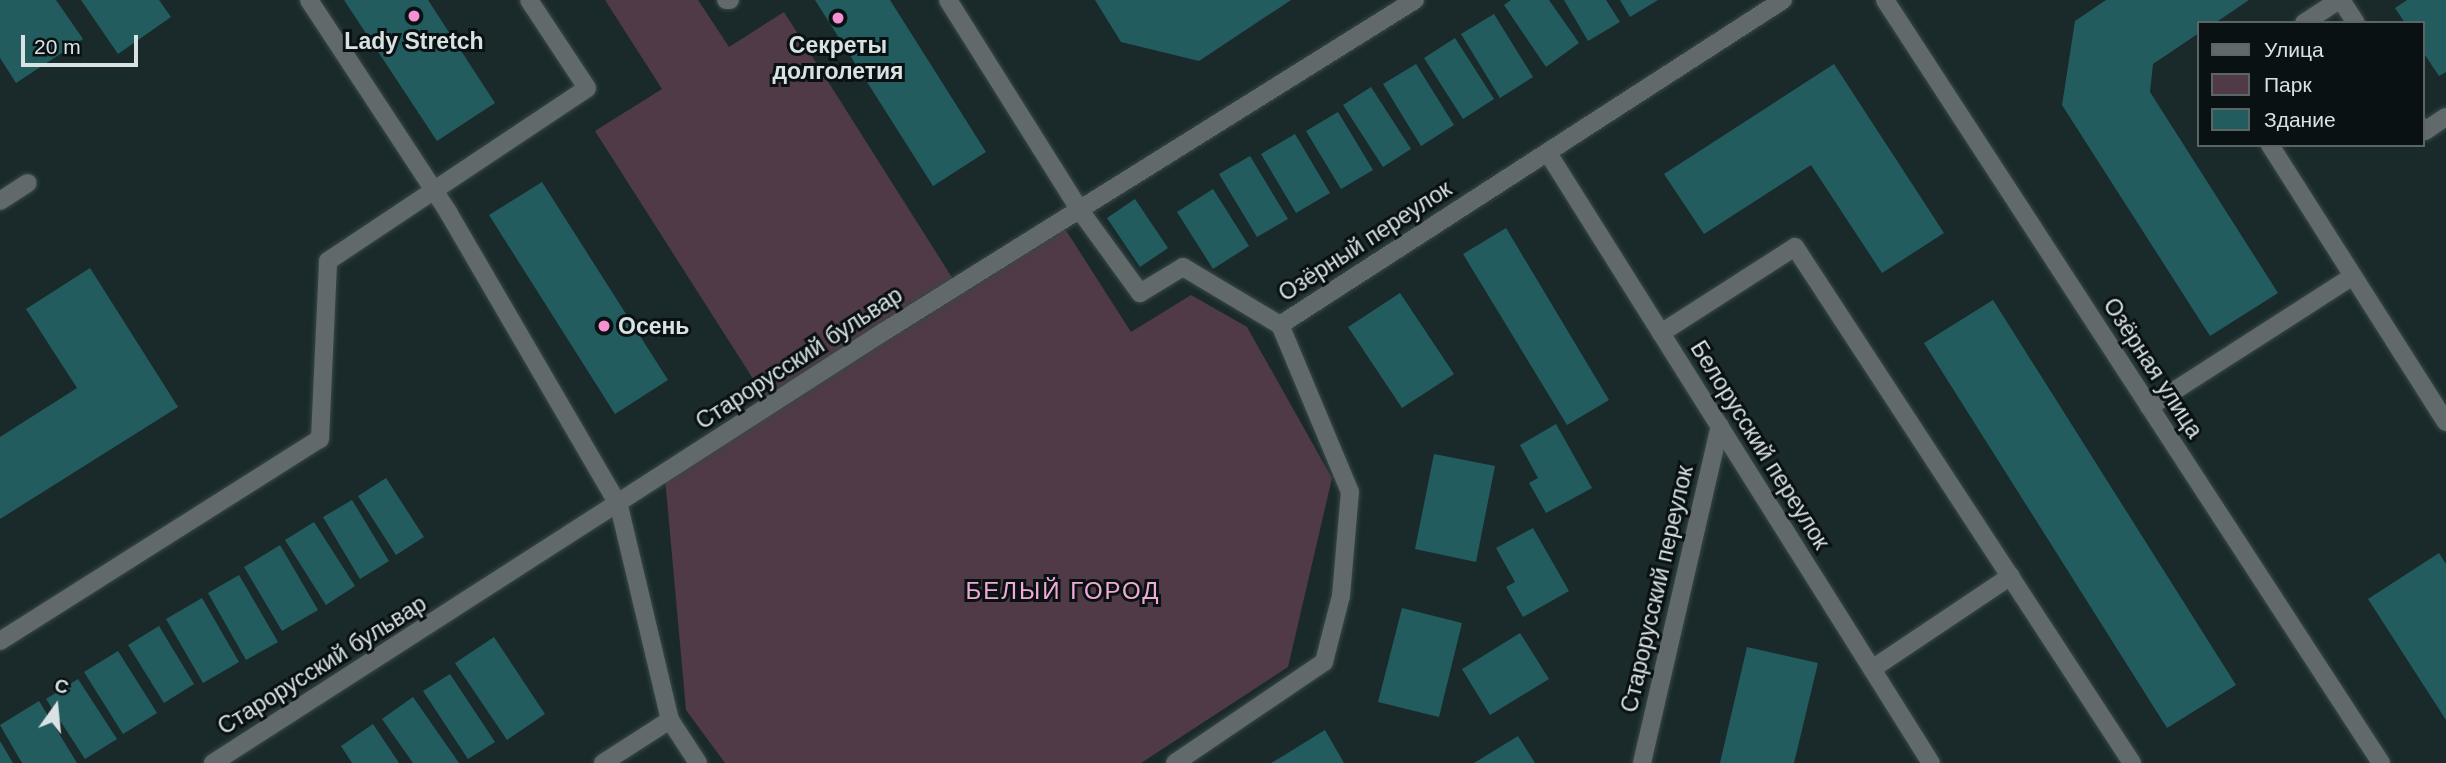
<!DOCTYPE html>
<html>
<head>
<meta charset="utf-8">
<style>
  body { margin:0 }
  #map { position:relative; width:2446px; height:763px; overflow:hidden; background:#1a2a2b; font-family:Arial,sans-serif }
  div>[style] { position:absolute }
  .green>* { inset:0; background:#503a48 }
  .building>* { inset:0; background:#235c5f }
  .roads { filter:drop-shadow(0 0 2px #384748) drop-shadow(0 0 2px #384748) }
  .lane>* { height:18px; margin:-9px; padding:0 9px; transform-origin:9px; border-radius:9px; background:#61696a }
  .street>* { height:18px; margin:-9px; padding:0 9px; transform-origin:9px; border-radius:9px; background:#61696a }
  .dots>* { width:19px; height:19px; translate:-50% -50%; box-sizing:border-box; border:4px solid #0a1112; border-radius:50% }
  span { translate:-50% -50%; white-space:nowrap; text-align:center; line-height:1.15; -webkit-text-stroke:6px #0a1112; paint-order:stroke }
  .poi-label { font-size:23px; color:#d8e2e3; font-weight:700 }
  .left { translate:0 -50%; text-align:left }
  .street-label { font-size:23px; color:#d8e2e3 }
  .neighbourhood-label { font-size:24px; color:#f1aad7; letter-spacing:2px }
  .legend { position:absolute; left:2197px; top:21px; width:228px; height:126px; box-sizing:border-box; background:#0a1112; border:2px solid #5c6566; margin:0; padding:9px 12px; list-style:none; font-size:21px; color:#d8e2e3 }
  .legend li { display:flex; align-items:center; gap:14px; height:35px }
  .legend b { width:35px; border:2px solid #5c6566 }
  .north { position:absolute; left:21px; top:672px; width:70px; height:70px; -webkit-text-stroke:5px #0a1112; paint-order:stroke; rotate:15deg; font-size:19px; font-weight:700; line-height:28px; text-align:center; color:#d8e2e3 }
  .north::after { content:''; display:block; margin:auto; width:24px; height:32px; background:#d8e2e3; clip-path:polygon(50% 0,100% 100%,50% 72%,0 100%) }
  .scale { position:absolute; left:21px; top:35px; width:117px; height:32px; box-sizing:border-box; border:4px solid #d8e2e3; border-top:0; padding-left:9px; font-size:21px; line-height:24px; white-space:nowrap; color:#d8e2e3; -webkit-text-stroke:5px #0a1112; paint-order:stroke }
</style>
</head>
<body>
<div id="map">
  <div class="green">
    <i style="clip-path:polygon(605px 0,698px 0,729px 47px,784px 12px,958px 287px,1060px 221px,1131px 332px,1191px 295px,1247px 327px,1332px 478px,1288px 667px,1141px 763px,725px 763px,686px 710px,665px 478px,771px 407px,595px 131px,662px 89px)"></i>
  </div>
  <div class="building">
    <i style="clip-path:polygon(0 0,56px 0,83px 39px,16px 83px,0 58px)"></i>
    <i style="clip-path:polygon(81px 0,159px 0,171px 17px,118px 54px)"></i>
    <i style="clip-path:polygon(344px 0,428px 0,495px 103px,437px 141px)"></i>
    <i style="clip-path:polygon(815px 0,890px 0,986px 152px,933px 186px)"></i>
    <i style="clip-path:polygon(1095px 0,1291px 0,1199px 61px,1121px 42px)"></i>
    <i style="clip-path:polygon(1511px 0,1549px 0,1579px 43px,1546px 67px,1504px 5px)"></i>
    <i style="clip-path:polygon(1564px 0,1606px 0,1620px 22px,1588px 41px)"></i>
    <i style="clip-path:polygon(1620px 0,1658px 0,1630px 17px)"></i>
    <i style="clip-path:polygon(2106px 0,2249px 0,2215px 23px,2199px 23px,2199px 33px,2153px 64px,2150px 92px,2278px 293px,2210px 336px,2062px 105px,2075px 21px)"></i>
    <i style="clip-path:polygon(2407px 0,2446px 0,2446px 72px,2439px 76px,2423px 52px,2423px 23px,2405px 23px,2395px 8px)"></i>
    <i style="clip-path:polygon(1494px 14px,1533px 77px,1500px 98px,1461px 34px)"></i>
    <i style="clip-path:polygon(1455px 38px,1494px 99px,1463px 119px,1424px 58px)"></i>
    <i style="clip-path:polygon(1416px 64px,1454px 125px,1421px 146px,1383px 84px)"></i>
    <i style="clip-path:polygon(1834px 64px,1944px 233px,1882px 273px,1811px 165px,1704px 234px,1664px 174px)"></i>
    <i style="clip-path:polygon(1371px 87px,1411px 149px,1383px 167px,1343px 105px)"></i>
    <i style="clip-path:polygon(1338px 112px,1373px 170px,1341px 189px,1306px 131px)"></i>
    <i style="clip-path:polygon(1295px 134px,1330px 193px,1296px 213px,1261px 154px)"></i>
    <i style="clip-path:polygon(1250px 156px,1288px 219px,1257px 237px,1219px 174px)"></i>
    <i style="clip-path:polygon(542px 182px,668px 380px,615px 414px,489px 215px)"></i>
    <i style="clip-path:polygon(1213px 189px,1249px 246px,1213px 269px,1177px 212px)"></i>
    <i style="clip-path:polygon(1135px 199px,1168px 248px,1140px 267px,1107px 218px)"></i>
    <i style="clip-path:polygon(1506px 228px,1609px 400px,1567px 425px,1463px 254px)"></i>
    <i style="clip-path:polygon(90px 268px,178px 407px,0 519px,0 437px,77px 388px,26px 309px)"></i>
    <i style="clip-path:polygon(1400px 293px,1454px 374px,1402px 408px,1348px 327px)"></i>
    <i style="clip-path:polygon(1993px 300px,2236px 685px,2167px 728px,1924px 343px)"></i>
    <i style="clip-path:polygon(1556px 424px,1592px 488px,1546px 513px,1529px 483px,1538px 478px,1520px 445px)"></i>
    <i style="clip-path:polygon(1434px 454px,1495px 466px,1476px 562px,1415px 549px)"></i>
    <i style="clip-path:polygon(386px 478px,424px 537px,396px 555px,358px 496px)"></i>
    <i style="clip-path:polygon(352px 500px,389px 561px,360px 579px,323px 517px)"></i>
    <i style="clip-path:polygon(314px 522px,355px 586px,326px 605px,285px 540px)"></i>
    <i style="clip-path:polygon(1533px 528px,1569px 591px,1523px 617px,1506px 587px,1515px 582px,1496px 548px)"></i>
    <i style="clip-path:polygon(280px 545px,318px 610px,282px 631px,244px 567px)"></i>
    <i style="clip-path:polygon(2439px 553px,2446px 564px,2446px 720px,2368px 599px)"></i>
    <i style="clip-path:polygon(239px 575px,278px 642px,246px 660px,208px 593px)"></i>
    <i style="clip-path:polygon(202px 598px,239px 662px,203px 683px,166px 619px)"></i>
    <i style="clip-path:polygon(1402px 608px,1462px 623px,1439px 717px,1378px 702px)"></i>
    <i style="clip-path:polygon(159px 626px,194px 684px,164px 703px,128px 645px)"></i>
    <i style="clip-path:polygon(1520px 633px,1549px 679px,1490px 715px,1462px 669px)"></i>
    <i style="clip-path:polygon(494px 637px,545px 714px,507px 740px,455px 663px)"></i>
    <i style="clip-path:polygon(1747px 647px,1818px 663px,1794px 763px,1720px 763px)"></i>
    <i style="clip-path:polygon(118px 651px,157px 713px,123px 734px,84px 672px)"></i>
    <i style="clip-path:polygon(450px 674px,495px 742px,468px 759px,423px 691px)"></i>
    <i style="clip-path:polygon(78px 679px,117px 739px,85px 759px,46px 699px)"></i>
    <i style="clip-path:polygon(413px 697px,459px 763px,413px 763px,382px 719px)"></i>
    <i style="clip-path:polygon(39px 701px,77px 763px,22px 763px,0 725px)"></i>
    <i style="clip-path:polygon(373px 724px,399px 763px,352px 763px,341px 746px)"></i>
    <i style="clip-path:polygon(1325px 730px,1344px 763px,1271px 763px,1283px 756px)"></i>
    <i style="clip-path:polygon(1518px 736px,1535px 763px,1474px 763px)"></i>
    <i style="clip-path:polygon(0 741px,13px 763px,0 763px)"></i>
  </div>
  <div class="roads">
    <div class="lane">
      <i style="left:309px;top:0;width:254px;rotate:56.7deg"></i>
      <i style="left:448px;top:212px;width:340px;rotate:59.8deg"></i>
      <i style="left:619px;top:506px;width:220px;rotate:76.6deg"></i>
      <i style="left:726px;top:0;width:4px"></i>
      <i style="left:948px;top:0;width:247px;rotate:57.9deg"></i>
      <i style="left:1079px;top:209px;width:104px;rotate:54deg"></i>
      <i style="left:1140px;top:293px;width:50px;rotate:-31.2deg"></i>
      <i style="left:1183px;top:267px;width:113px;rotate:30.9deg"></i>
      <i style="left:2341px;top:0;width:27px;rotate:57deg"></i>
      <i style="left:2304px;top:23px;width:42px;rotate:-33.3deg"></i>
      <i style="left:2423px;top:127px;width:4px;rotate:63deg"></i>
      <i style="left:2425px;top:131px;width:25px;rotate:-34deg"></i>
      <i style="left:2270px;top:145px;width:328px;rotate:57.6deg"></i>
      <i style="left:0;top:201px;width:33px;rotate:-33deg"></i>
      <i style="left:1661px;top:333px;width:159px;rotate:-32.7deg"></i>
      <i style="left:1795px;top:247px;width:616px;rotate:56.85deg"></i>
      <i style="left:2149px;top:407px;width:242px;rotate:-32.7deg"></i>
      <i style="left:0;top:641px;width:378px;rotate:-32.3deg"></i>
      <i style="left:320px;top:439px;width:178px;rotate:-87.4deg"></i>
      <i style="left:328px;top:261px;width:311px;rotate:-33.7deg"></i>
      <i style="left:587px;top:88px;width:105px;rotate:-123.4deg"></i>
      <i style="left:1872px;top:669px;width:167px;rotate:-33.8deg"></i>
    </div>
    <div class="street">
      <i style="left:1885px;top:0;width:910px;rotate:56.97deg"></i>
      <i style="left:1548px;top:153px;width:720px;rotate:57.88deg"></i>
      <i style="left:213px;top:763px;width:799px;rotate:-32.74deg"></i>
      <i style="left:885px;top:331px;width:625px;rotate:-31.99deg"></i>
      <i style="left:603px;top:763px;width:80px;rotate:-32.7deg"></i>
      <i style="left:670px;top:720px;width:51px;rotate:56.9deg"></i>
      <i style="left:1175px;top:763px;width:180px;rotate:-34.1deg"></i>
      <i style="left:1324px;top:662px;width:68px;rotate:-75.6deg"></i>
      <i style="left:1341px;top:596px;width:104px;rotate:-85.1deg"></i>
      <i style="left:1350px;top:492px;width:181px;rotate:-112.7deg"></i>
      <i style="left:1280px;top:325px;width:599px;rotate:-32.87deg"></i>
      <i style="left:1642px;top:763px;width:346px;rotate:-77deg"></i>
    </div>
  </div>
  <div class="dots">
    <i style="left:414px;top:16px;background:#f591d3"></i>
    <i style="left:838px;top:18px;background:#f591d3"></i>
    <i style="left:604px;top:326px;background:#f591d3"></i>
  </div>
  <div class="poi-label">
    <span style="left:414px;top:41px">Lady Stretch</span>
    <span style="left:838px;top:58px">Секреты<br>долголетия</span>
    <span class="left" style="left:618px;top:326px">Осень</span>
  </div>
  <div class="street-label">
    <span style="left:1365px;top:241px;rotate:-33deg">Озёрный переулок</span>
    <span style="left:799px;top:358px;rotate:-33deg">Старорусский бульвар</span>
    <span style="left:2153px;top:368px;rotate:57deg">Озёрная улица</span>
    <span style="left:1760px;top:445px;rotate:58deg">Белорусский переулок</span>
    <span style="left:1657px;top:589px;rotate:-77deg">Старорусский переулок</span>
    <span style="left:322px;top:665px;rotate:-32deg">Старорусский бульвар</span>
  </div>
  <div class="neighbourhood-label">
    <span style="left:1063px;top:591px">БЕЛЫЙ ГОРОД</span>
  </div>
  <ul class="legend">
  <li><b style="height:9px;background:#61696a"></b>Улица</li>
  <li><b style="height:19px;background:#503a48"></b>Парк</li>
  <li><b style="height:19px;background:#235c5f"></b>Здание</li>
  </ul>
  <div class="north">С</div>
  <div class="scale">20 m</div>
</div>
</body>
</html>
